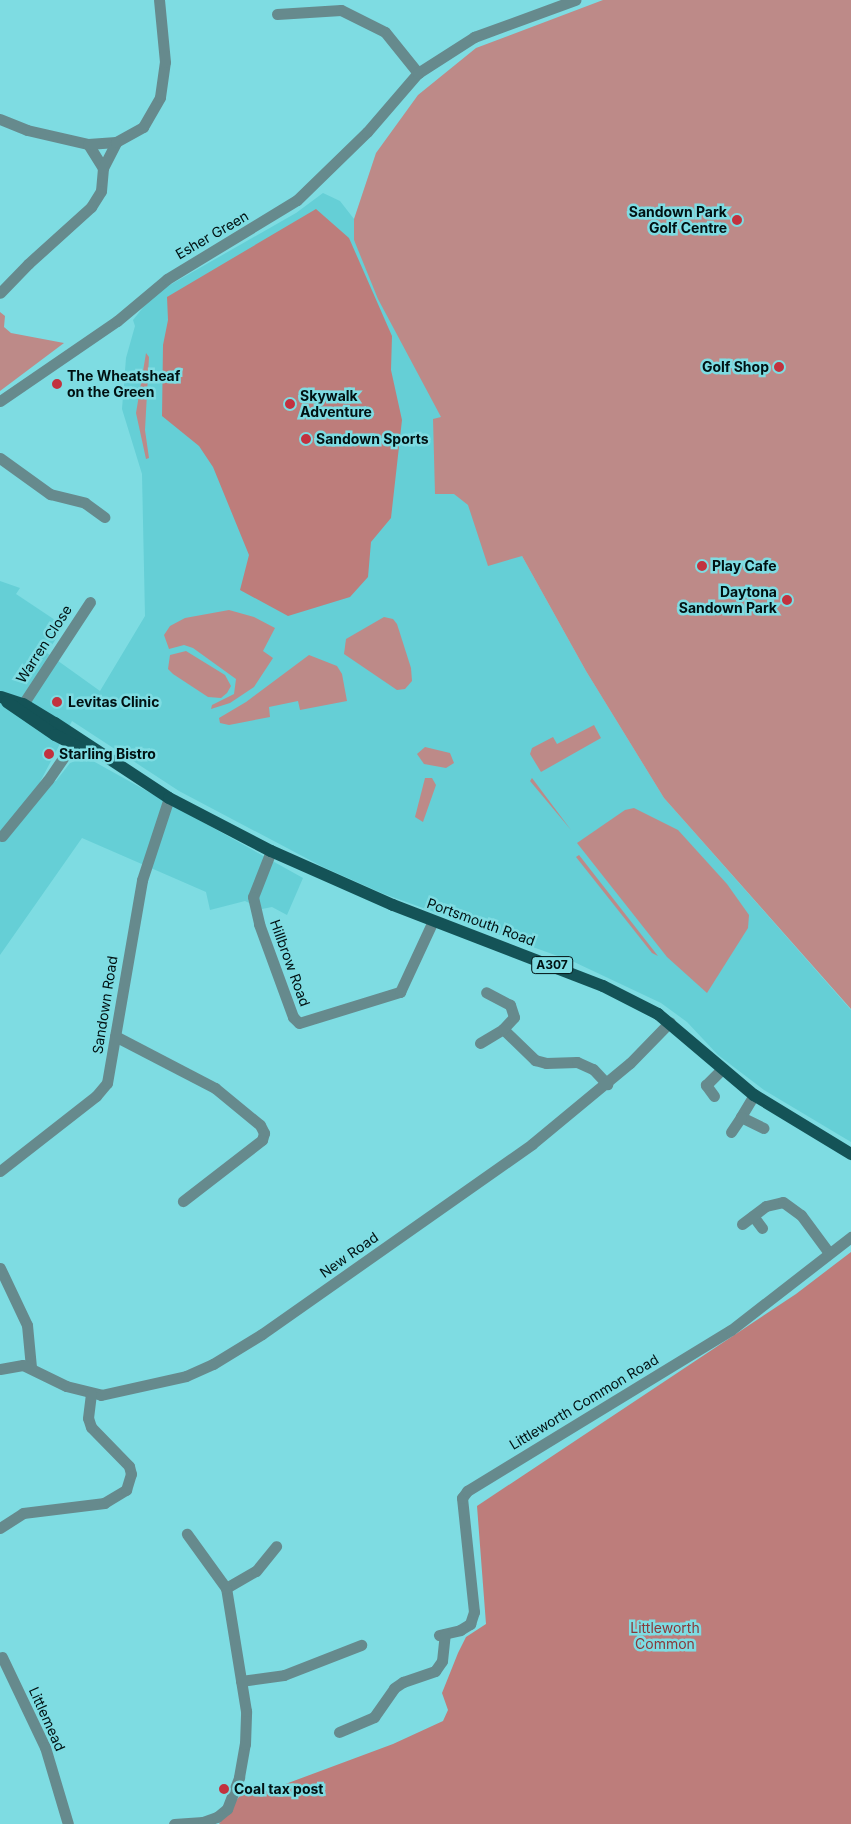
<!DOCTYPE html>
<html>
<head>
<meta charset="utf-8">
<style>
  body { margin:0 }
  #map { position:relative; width:851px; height:1824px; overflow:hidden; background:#7edce2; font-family:Inter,sans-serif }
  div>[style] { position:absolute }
  .built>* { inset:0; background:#65cfd6 }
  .green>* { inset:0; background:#bd8a88 }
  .forest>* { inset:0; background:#bd7d7b }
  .minor>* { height:11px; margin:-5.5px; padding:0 5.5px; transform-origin:5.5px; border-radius:5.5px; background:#668a8d }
  .primary>* { height:12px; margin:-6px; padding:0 6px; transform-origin:6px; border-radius:6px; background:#145357 }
  .dots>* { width:14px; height:14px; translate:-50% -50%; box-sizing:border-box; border:2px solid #7edce2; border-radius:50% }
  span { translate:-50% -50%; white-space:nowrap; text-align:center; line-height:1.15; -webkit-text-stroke:5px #7edce2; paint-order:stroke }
  .shield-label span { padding:1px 4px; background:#7edce2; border:1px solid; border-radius:4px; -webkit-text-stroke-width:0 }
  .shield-label { font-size:12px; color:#001112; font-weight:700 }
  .poi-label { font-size:14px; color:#001112; font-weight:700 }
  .right { translate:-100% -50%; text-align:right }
  .left { translate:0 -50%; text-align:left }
  .street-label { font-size:14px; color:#001112 }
  .park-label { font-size:14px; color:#89393a }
</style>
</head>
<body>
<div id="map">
  <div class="built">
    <i style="clip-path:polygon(323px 193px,340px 201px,354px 219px,354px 240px,522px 556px,586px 671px,664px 798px,851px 1010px,851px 1142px,764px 1090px,718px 1055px,687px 1022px,661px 1003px,572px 961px,384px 894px,323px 867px,179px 791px,72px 721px,40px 782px,56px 781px,70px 763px,81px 759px,93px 761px,303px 878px,287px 915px,272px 907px,262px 909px,245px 901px,210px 910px,206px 892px,82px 838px,0 955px,0 581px,20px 588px,16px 594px,64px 626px,47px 653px,100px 691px,145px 616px,142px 474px,122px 409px,126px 358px,135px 326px,133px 320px,154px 294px,296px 213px)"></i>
  </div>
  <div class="green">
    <i style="clip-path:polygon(603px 0,851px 0,851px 1009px,664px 798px,586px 671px,522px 556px,488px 566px,468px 505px,454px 494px,435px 494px,433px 419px,441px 417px,378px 299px,354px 240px,354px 219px,376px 153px,418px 95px,476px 48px)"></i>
    <i style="clip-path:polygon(0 312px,5px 316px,4px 327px,11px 333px,64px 343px,0 391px)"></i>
    <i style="clip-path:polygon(146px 353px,149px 357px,145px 430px,149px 458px,146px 459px,136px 413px)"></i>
    <i style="clip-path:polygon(229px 610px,254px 617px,275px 628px,263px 651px,273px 658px,254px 687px,230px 703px,211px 709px,212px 705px,234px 694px,236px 679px,193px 648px,184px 645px,169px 649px,164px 635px,170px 626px,185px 618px)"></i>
    <i style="clip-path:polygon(384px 617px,393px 619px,397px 624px,411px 668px,412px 681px,405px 689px,397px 690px,344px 654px,346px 639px)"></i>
    <i style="clip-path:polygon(186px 651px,225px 675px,231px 686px,227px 693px,221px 698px,208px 697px,173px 674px,168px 669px,170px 655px)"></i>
    <i style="clip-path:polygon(309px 655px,337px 666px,342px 674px,347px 701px,300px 710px,298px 701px,269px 707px,270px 717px,229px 725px,220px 723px,219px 718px,246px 702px)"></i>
    <i style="clip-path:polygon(594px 725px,601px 738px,541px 772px,530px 754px,532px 748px,553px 737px,557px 744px)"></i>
    <i style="clip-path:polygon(425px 747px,450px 753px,454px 763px,446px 768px,424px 764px,417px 754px)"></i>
    <i style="clip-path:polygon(425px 778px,432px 778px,436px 785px,423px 822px,415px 817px)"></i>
    <i style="clip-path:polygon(532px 778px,571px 830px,530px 781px)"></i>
    <i style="clip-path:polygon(634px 808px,678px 830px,727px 884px,749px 915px,748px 928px,707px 993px,667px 957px,577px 843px,625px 810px)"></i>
    <i style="clip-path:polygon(579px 855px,658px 956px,652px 953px,576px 857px)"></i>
  </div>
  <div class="forest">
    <i style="clip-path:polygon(316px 209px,349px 238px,392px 336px,391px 370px,402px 420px,391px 518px,371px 542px,368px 577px,350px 597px,288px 616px,240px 590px,249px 555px,213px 467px,199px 446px,162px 416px,163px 345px,168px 320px,167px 297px)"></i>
    <i style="clip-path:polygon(851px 1252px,851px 1824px,219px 1824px,247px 1786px,264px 1792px,393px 1744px,443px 1721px,448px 1710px,442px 1693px,458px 1653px,466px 1637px,486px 1624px,477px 1506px,796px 1294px)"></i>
  </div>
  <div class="minor">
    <i style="left:277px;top:14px;width:64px;rotate:-3.6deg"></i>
    <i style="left:341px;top:10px;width:49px;rotate:26.6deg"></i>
    <i style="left:385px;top:32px;width:53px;rotate:51.2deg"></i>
    <i style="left:0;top:119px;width:29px;rotate:22deg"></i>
    <i style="left:27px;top:130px;width:63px;rotate:12.9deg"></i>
    <i style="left:88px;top:144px;width:28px;rotate:58deg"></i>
    <i style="left:103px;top:168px;width:23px;rotate:95deg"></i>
    <i style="left:101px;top:191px;width:19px;rotate:122deg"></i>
    <i style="left:91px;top:207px;width:85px;rotate:137.9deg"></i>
    <i style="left:28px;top:264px;width:40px;rotate:134deg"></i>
    <i style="left:88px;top:144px;width:28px;rotate:-4deg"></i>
    <i style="left:103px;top:168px;width:29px;rotate:-63deg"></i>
    <i style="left:116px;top:142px;width:31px;rotate:-29deg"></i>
    <i style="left:143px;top:127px;width:34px;rotate:-60deg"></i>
    <i style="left:160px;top:97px;width:35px;rotate:-82deg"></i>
    <i style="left:165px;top:62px;width:62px;rotate:-95.5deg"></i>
    <i style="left:0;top:401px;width:142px;rotate:-34.4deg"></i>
    <i style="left:117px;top:321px;width:65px;rotate:-40deg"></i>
    <i style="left:167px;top:279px;width:152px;rotate:-31.3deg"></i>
    <i style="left:297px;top:200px;width:98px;rotate:-44.2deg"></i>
    <i style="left:367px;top:132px;width:78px;rotate:-49.2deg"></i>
    <i style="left:418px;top:73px;width:67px;rotate:-32.7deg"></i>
    <i style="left:474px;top:37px;width:108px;rotate:-20.1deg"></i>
    <i style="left:0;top:458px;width:62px;rotate:35.8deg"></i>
    <i style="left:50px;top:494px;width:36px;rotate:14deg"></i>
    <i style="left:85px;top:503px;width:24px;rotate:36deg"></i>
    <i style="left:23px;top:704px;width:122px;rotate:-56.7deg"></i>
    <i style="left:2px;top:836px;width:72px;rotate:-50.6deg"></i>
    <i style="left:48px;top:780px;width:42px;rotate:-55.6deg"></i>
    <i style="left:271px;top:851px;width:49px;rotate:111.4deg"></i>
    <i style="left:253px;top:897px;width:28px;rotate:77deg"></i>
    <i style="left:259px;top:924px;width:99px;rotate:69.9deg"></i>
    <i style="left:293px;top:1017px;width:8px;rotate:45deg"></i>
    <i style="left:299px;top:1023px;width:106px;rotate:-17.1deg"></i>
    <i style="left:400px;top:992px;width:78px;rotate:-65.1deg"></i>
    <i style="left:503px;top:1029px;width:45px;rotate:44.1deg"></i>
    <i style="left:535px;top:1060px;width:11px;rotate:15deg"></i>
    <i style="left:546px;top:1063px;width:31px;rotate:-2deg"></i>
    <i style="left:577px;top:1062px;width:17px;rotate:24deg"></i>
    <i style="left:593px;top:1069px;width:21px;rotate:47deg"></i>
    <i style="left:115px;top:1036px;width:113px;rotate:27.5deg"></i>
    <i style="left:215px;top:1088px;width:58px;rotate:39.4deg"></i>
    <i style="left:260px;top:1125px;width:9px;rotate:63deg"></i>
    <i style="left:264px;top:1133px;width:7px;rotate:106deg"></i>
    <i style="left:262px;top:1140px;width:100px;rotate:142.3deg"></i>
    <i style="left:480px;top:1043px;width:27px;rotate:-31deg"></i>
    <i style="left:503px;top:1029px;width:16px;rotate:-47deg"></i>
    <i style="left:514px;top:1017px;width:13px;rotate:-108deg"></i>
    <i style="left:510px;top:1005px;width:27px;rotate:-152deg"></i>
    <i style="left:754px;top:1095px;width:26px;rotate:121deg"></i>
    <i style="left:741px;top:1117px;width:25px;rotate:26deg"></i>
    <i style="left:714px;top:1096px;width:14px;rotate:-126deg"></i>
    <i style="left:706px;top:1085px;width:23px;rotate:-45deg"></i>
    <i style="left:731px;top:1132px;width:18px;rotate:-56deg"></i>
    <i style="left:0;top:1171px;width:122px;rotate:-38deg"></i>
    <i style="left:96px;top:1096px;width:17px;rotate:-50deg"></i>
    <i style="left:107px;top:1083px;width:206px;rotate:-80.2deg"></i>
    <i style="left:142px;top:880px;width:86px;rotate:-71.8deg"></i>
    <i style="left:753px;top:1216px;width:15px;rotate:53deg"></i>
    <i style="left:742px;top:1224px;width:30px;rotate:-37deg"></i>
    <i style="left:766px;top:1206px;width:17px;rotate:-13deg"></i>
    <i style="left:783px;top:1202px;width:22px;rotate:36deg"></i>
    <i style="left:801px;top:1215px;width:47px;rotate:53.6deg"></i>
    <i style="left:0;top:1268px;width:63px;rotate:64.7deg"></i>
    <i style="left:27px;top:1325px;width:42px;rotate:84.6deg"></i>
    <i style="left:0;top:1369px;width:23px;rotate:-10deg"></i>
    <i style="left:23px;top:1365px;width:48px;rotate:26deg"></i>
    <i style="left:66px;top:1386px;width:36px;rotate:14deg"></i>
    <i style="left:101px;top:1395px;width:87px;rotate:-12.6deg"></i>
    <i style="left:186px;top:1376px;width:30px;rotate:-24deg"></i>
    <i style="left:213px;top:1364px;width:57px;rotate:-31.5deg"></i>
    <i style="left:262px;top:1334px;width:330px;rotate:-35.1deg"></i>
    <i style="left:532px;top:1144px;width:127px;rotate:-39.6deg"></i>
    <i style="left:630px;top:1063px;width:57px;rotate:-45.7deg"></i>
    <i style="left:0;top:1528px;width:27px;rotate:-33deg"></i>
    <i style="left:23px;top:1513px;width:82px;rotate:-7deg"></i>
    <i style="left:104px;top:1503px;width:26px;rotate:-31deg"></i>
    <i style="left:126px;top:1490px;width:17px;rotate:-73deg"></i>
    <i style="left:131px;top:1474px;width:8px;rotate:-104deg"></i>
    <i style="left:129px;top:1466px;width:54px;rotate:-134.3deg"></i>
    <i style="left:91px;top:1427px;width:9px;rotate:-108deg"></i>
    <i style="left:88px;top:1418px;width:24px;rotate:-83deg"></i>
    <i style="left:226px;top:1588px;width:34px;rotate:-30deg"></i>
    <i style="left:256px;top:1571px;width:32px;rotate:-51deg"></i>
    <i style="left:439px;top:1635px;width:22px;rotate:-13deg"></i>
    <i style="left:460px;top:1630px;width:12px;rotate:-31deg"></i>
    <i style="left:470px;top:1624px;width:13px;rotate:-72deg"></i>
    <i style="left:474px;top:1612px;width:115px;rotate:-96deg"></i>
    <i style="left:462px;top:1498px;width:9px;rotate:-54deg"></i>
    <i style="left:467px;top:1491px;width:309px;rotate:-31.4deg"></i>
    <i style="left:731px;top:1330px;width:152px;rotate:-37.8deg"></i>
    <i style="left:2px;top:1657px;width:100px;rotate:64.5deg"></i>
    <i style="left:45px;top:1747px;width:80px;rotate:73.4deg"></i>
    <i style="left:241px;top:1681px;width:43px;rotate:-7.9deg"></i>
    <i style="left:284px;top:1675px;width:83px;rotate:-21.3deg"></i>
    <i style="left:339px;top:1732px;width:38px;rotate:-23deg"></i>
    <i style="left:374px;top:1717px;width:35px;rotate:-55deg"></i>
    <i style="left:394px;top:1688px;width:11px;rotate:-34deg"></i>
    <i style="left:403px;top:1682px;width:34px;rotate:-19deg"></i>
    <i style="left:435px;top:1671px;width:12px;rotate:-55deg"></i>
    <i style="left:442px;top:1661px;width:27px;rotate:-84deg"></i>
    <i style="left:174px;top:1824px;width:29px;rotate:-4deg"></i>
    <i style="left:203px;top:1822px;width:15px;rotate:-20deg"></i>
    <i style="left:217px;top:1817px;width:13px;rotate:-39deg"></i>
    <i style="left:227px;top:1809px;width:34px;rotate:-69deg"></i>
    <i style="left:239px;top:1777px;width:34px;rotate:-80deg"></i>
    <i style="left:245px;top:1744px;width:33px;rotate:-88deg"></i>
    <i style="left:246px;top:1711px;width:125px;rotate:-99.2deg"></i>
    <i style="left:226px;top:1588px;width:67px;rotate:-125.8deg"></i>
  </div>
  <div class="primary">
    <i style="left:1px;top:697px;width:23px;rotate:18deg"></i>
    <i style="left:23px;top:704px;width:37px;rotate:31deg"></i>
    <i style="left:55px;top:723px;width:136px;rotate:33.3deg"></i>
    <i style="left:169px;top:798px;width:115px;rotate:27.5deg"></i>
    <i style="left:271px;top:851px;width:133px;rotate:23.9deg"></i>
    <i style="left:393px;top:905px;width:225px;rotate:21.1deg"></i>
    <i style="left:603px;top:986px;width:62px;rotate:27deg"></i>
    <i style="left:658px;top:1014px;width:126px;rotate:40.2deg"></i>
    <i style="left:754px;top:1095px;width:114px;rotate:31.3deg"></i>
    <i style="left:7px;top:702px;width:58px;rotate:34.5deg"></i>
    <i style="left:55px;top:735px;width:44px;rotate:27.1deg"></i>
  </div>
  <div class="dots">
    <i style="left:737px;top:220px;background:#c2323e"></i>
    <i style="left:779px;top:367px;background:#c2323e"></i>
    <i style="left:57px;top:384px;background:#c2323e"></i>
    <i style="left:290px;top:404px;background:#c2323e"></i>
    <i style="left:306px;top:439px;background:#c2323e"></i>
    <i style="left:702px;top:566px;background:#c2323e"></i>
    <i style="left:787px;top:600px;background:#c2323e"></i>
    <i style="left:57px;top:702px;background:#c2323e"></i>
    <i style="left:49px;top:754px;background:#c2323e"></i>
    <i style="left:224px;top:1789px;background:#c2323e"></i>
  </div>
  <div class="shield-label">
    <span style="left:552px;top:965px">A307</span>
  </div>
  <div class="poi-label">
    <span class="right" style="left:727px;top:220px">Sandown Park<br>Golf Centre</span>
    <span class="right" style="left:769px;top:367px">Golf Shop</span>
    <span class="left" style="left:67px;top:384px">The Wheatsheaf<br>on the Green</span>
    <span class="left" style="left:300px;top:404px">Skywalk<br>Adventure</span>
    <span class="left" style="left:316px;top:439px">Sandown Sports</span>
    <span class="left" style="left:712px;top:566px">Play Cafe</span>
    <span class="right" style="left:777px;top:600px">Daytona<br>Sandown Park</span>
    <span class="left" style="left:68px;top:702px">Levitas Clinic</span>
    <span class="left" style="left:59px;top:754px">Starling Bistro</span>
    <span class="left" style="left:234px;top:1789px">Coal tax post</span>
  </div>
  <div class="street-label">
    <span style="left:212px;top:235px;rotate:-30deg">Esher Green</span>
    <span style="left:44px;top:644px;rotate:-57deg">Warren Close</span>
    <span style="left:481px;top:922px;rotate:20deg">Portsmouth Road</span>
    <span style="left:290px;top:963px;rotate:70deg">Hillbrow Road</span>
    <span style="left:105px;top:1005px;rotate:-81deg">Sandown Road</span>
    <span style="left:349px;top:1255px;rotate:-35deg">New Road</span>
    <span style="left:584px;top:1402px;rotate:-31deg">Littleworth Common Road</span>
    <span style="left:47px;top:1719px;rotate:66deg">Littlemead</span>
  </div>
  <div class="park-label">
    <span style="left:665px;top:1636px">Littleworth<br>Common</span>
  </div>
</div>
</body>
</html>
